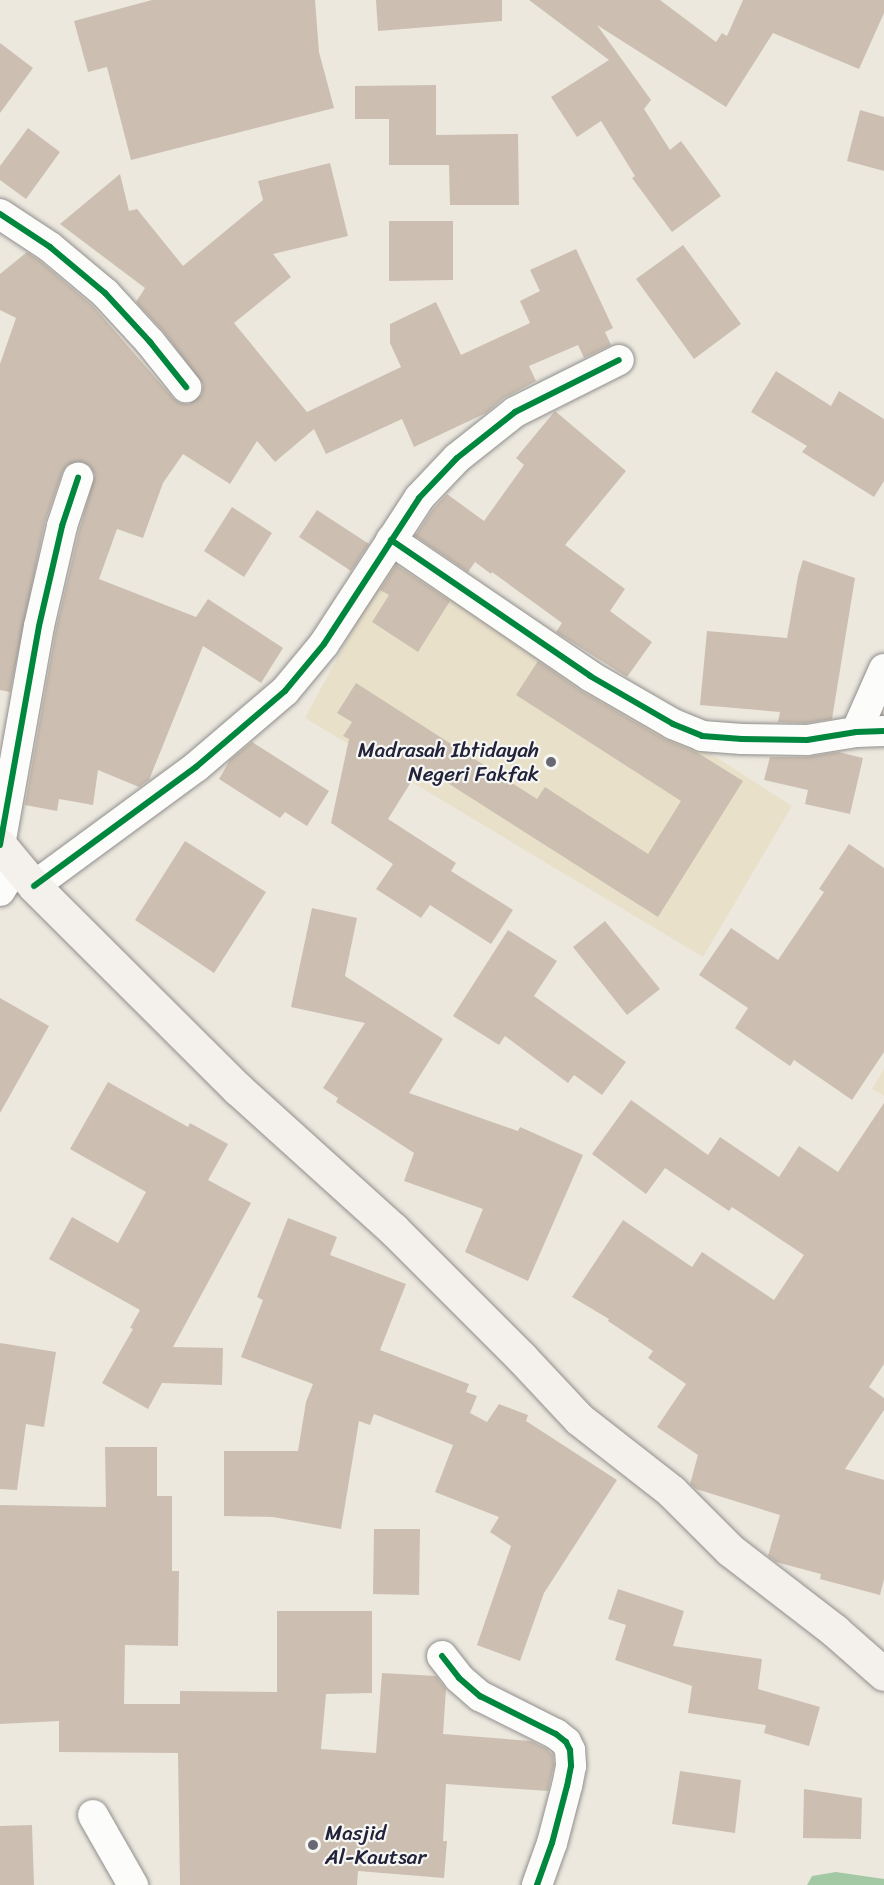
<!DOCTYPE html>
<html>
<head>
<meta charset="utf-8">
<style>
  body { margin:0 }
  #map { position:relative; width:884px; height:1885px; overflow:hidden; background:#ece8de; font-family:Sriracha,sans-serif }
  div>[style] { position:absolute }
  .built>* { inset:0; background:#e9e0ca }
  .forest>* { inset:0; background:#a3c9a4 }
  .building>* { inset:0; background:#ccbfb1 }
  .roads { filter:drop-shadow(0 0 2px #918f8e) drop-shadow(0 0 2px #918f8e) }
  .minor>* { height:30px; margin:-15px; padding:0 15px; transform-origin:15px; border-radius:15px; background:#fcfcfa }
  .secondary>* { height:33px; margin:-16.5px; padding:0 16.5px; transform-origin:16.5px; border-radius:16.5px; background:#f4f1ec }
  .cycleway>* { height:6px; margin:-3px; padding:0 3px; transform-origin:3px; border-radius:3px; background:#00873e }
  .dots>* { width:16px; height:16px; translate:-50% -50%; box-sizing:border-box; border:3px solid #f6f6f2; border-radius:50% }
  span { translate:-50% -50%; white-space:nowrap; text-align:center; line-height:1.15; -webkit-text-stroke:4.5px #f6f6f2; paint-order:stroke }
  .poi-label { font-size:21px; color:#22223b }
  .right { translate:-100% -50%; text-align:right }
  .left { translate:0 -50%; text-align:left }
</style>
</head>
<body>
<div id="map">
  <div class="built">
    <i style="clip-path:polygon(395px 551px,792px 806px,703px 957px,305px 718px)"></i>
    <i style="clip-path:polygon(884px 1069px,884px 1096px,872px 1089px)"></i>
  </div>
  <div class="forest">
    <i style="clip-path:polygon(836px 1872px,884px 1879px,884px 1885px,807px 1885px,812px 1876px)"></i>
  </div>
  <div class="building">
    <i style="clip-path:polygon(152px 0,315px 0,319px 52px,334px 108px,131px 160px,107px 67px,88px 72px,74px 21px)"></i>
    <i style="clip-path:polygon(376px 0,502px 0,502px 21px,378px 31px)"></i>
    <i style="clip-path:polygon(529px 0,660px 0,716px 42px,722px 33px,727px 36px,743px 0,884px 0,884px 13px,859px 69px,773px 33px,726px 107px,597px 25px,651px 100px,644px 109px,670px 150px,681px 141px,721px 196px,672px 232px,632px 178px,635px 176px,601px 121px,577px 137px,551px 97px,609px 60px)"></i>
    <i style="clip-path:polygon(0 43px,33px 68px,0 113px)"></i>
    <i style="clip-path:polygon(436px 85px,436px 135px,518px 134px,519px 205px,450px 205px,449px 165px,389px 165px,389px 119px,355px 119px,355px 86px)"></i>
    <i style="clip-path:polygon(860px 110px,884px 117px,884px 171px,847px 161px)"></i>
    <i style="clip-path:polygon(28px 128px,60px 152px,26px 199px,0 180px,0 166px)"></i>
    <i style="clip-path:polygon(330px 163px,348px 236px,273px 254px,291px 277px,234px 323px,307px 412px,401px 367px,390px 343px,390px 324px,436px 302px,461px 355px,530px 323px,520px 301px,540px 291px,530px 270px,576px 249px,613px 328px,605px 332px,611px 345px,584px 358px,578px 345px,529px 366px,536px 381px,504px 398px,486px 413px,414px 447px,402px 419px,326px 454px,314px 429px,275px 462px,257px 441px,230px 484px,183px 454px,163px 483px,143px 538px,117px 529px,99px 579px,196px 617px,208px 599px,283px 648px,261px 683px,203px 646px,149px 780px,139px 787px,98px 770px,93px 805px,59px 799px,57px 811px,25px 805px,56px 629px,79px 531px,95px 475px,90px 466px,83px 462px,67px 465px,62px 473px,45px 522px,10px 692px,0 690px,0 364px,16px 318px,0 310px,0 274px,27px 252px,40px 261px,93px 306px,173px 398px,180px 403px,189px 404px,202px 394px,203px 384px,163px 331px,136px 302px,145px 288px,60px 224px,120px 174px,129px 211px,137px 209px,183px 266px,263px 200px,258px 181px)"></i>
    <i style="clip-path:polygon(389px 221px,453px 221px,453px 280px,389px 281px)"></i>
    <i style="clip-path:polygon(683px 245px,741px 324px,694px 359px,636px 279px)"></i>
    <i style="clip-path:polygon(776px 371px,831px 406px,839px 391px,884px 419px,884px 481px,874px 497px,802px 452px,807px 446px,751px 412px)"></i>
    <i style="clip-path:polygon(555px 411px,626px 471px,565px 545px,625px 589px,610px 611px,652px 642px,627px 677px,556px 632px,562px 623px,492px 572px,491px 574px,475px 562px,468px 572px,415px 536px,433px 509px,447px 494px,484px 521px,524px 465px,516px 458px)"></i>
    <i style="clip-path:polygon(232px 507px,272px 533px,244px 577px,204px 551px)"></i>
    <i style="clip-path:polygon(317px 510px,369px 544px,351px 571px,299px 537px)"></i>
    <i style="clip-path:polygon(803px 560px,855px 578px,832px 719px,806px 723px,778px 722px,780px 712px,700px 705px,707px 631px,787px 638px,798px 576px)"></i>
    <i style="clip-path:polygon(396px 565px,450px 601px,418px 652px,372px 622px,389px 595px,380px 590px)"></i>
    <i style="clip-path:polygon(538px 661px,581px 691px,664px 739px,698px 753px,743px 781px,658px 917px,421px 766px,388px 819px,456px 863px,451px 871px,513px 910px,491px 944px,430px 905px,421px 918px,376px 889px,393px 864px,331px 823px,349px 739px,343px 736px,352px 722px,337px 713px,356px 683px,537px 799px,545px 787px,648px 854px,681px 801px,516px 695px)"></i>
    <i style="clip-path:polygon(252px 742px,329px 791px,307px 826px,285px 812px,280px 818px,219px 779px,230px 760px)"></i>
    <i style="clip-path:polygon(838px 752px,863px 758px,850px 814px,805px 804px,808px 790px,764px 780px,770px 757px,807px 757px)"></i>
    <i style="clip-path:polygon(185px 841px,266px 892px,214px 973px,135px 920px)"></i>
    <i style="clip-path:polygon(849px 844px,884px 868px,884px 1052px,852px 1100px,794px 1060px,790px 1066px,735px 1028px,748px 1008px,699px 975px,731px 928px,778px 960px,824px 892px,819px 889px)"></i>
    <i style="clip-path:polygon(312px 908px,357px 918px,345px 976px,443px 1039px,409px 1093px,518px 1131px,520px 1127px,583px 1155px,528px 1281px,465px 1252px,483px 1209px,404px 1181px,414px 1153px,336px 1102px,338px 1098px,323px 1088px,365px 1023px,291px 1007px)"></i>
    <i style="clip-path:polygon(605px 921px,660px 989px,627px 1015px,573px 947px)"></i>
    <i style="clip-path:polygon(508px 930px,557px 961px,534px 996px,626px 1062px,602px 1095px,574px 1075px,568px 1083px,505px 1036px,499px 1045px,453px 1016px)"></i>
    <i style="clip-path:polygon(0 998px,49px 1026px,0 1113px)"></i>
    <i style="clip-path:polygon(108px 1082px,188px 1127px,190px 1123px,228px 1144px,208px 1180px,251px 1203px,173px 1347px,223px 1348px,222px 1385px,162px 1383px,148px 1409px,102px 1383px,133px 1329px,130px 1328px,140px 1310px,49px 1259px,72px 1217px,118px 1243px,146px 1192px,70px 1149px)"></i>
    <i style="clip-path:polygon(631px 1100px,708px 1155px,720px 1137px,779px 1177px,799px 1146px,838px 1172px,884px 1103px,884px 1364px,869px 1387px,884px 1398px,884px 1410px,845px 1469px,884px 1480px,884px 1579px,880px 1595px,820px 1579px,821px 1574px,776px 1562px,768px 1556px,780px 1515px,696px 1489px,690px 1484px,698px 1455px,657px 1427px,686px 1384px,648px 1358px,653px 1351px,608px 1321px,609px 1319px,572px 1297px,623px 1220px,692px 1267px,702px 1252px,774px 1300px,804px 1255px,732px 1207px,729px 1211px,665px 1168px,646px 1194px,592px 1154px)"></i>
    <i style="clip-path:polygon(288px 1218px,337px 1237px,330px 1255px,406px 1284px,380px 1350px,469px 1384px,466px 1392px,477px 1396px,470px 1413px,487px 1422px,499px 1404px,528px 1415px,526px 1421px,617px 1480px,544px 1593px,520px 1661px,477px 1645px,511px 1546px,490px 1532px,499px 1517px,435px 1492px,453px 1445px,374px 1414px,370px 1425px,359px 1421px,341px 1529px,273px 1517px,224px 1516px,224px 1451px,298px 1451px,306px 1402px,313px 1384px,241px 1357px,263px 1300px,257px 1297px)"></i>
    <i style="clip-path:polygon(0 1343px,56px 1352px,44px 1427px,26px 1424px,17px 1490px,0 1489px)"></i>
    <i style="clip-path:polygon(105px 1447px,157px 1447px,157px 1496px,172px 1496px,172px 1571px,179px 1571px,178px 1646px,125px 1645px,124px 1704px,180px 1704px,180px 1691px,277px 1692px,277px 1611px,372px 1611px,372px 1693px,326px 1694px,321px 1749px,376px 1753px,382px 1673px,436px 1676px,446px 1689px,443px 1734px,531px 1741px,547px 1749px,553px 1755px,554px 1765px,548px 1791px,446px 1784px,443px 1841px,447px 1841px,444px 1878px,358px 1871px,357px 1885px,180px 1885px,178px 1753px,59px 1752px,59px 1721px,0 1724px,0 1505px,106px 1507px)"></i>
    <i style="clip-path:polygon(374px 1529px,420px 1529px,419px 1595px,373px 1594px)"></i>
    <i style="clip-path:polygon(618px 1589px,684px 1611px,673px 1646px,762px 1659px,758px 1689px,820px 1707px,809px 1746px,764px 1733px,766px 1725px,688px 1713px,692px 1686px,615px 1660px,626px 1625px,608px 1619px)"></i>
    <i style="clip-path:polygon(680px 1771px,741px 1780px,735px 1833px,672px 1824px)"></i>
    <i style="clip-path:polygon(804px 1789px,862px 1798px,861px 1839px,803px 1838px)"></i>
    <i style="clip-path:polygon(32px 1825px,34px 1885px,0 1885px,0 1826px)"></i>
  </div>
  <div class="roads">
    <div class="minor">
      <i style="left:0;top:214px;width:60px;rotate:33.4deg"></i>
      <i style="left:50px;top:247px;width:72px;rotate:39.9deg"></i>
      <i style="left:105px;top:293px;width:67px;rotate:47.4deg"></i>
      <i style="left:150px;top:342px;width:58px;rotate:51.3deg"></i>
      <i style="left:391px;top:540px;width:241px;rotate:34.3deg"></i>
      <i style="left:590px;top:676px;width:96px;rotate:30deg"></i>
      <i style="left:673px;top:724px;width:31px;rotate:22deg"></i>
      <i style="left:702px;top:736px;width:40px;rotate:4.3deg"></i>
      <i style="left:742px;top:739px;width:65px;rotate:0.9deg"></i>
      <i style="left:807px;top:740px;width:50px;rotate:-9.3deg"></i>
      <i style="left:856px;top:732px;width:28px;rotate:-2deg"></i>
      <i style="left:856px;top:732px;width:69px;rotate:-66deg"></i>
      <i style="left:0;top:845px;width:222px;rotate:-79.9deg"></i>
      <i style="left:39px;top:626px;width:103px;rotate:-77deg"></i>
      <i style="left:62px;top:526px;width:51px;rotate:-71.6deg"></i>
      <i style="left:34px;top:886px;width:201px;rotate:-36.3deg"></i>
      <i style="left:196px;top:767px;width:117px;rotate:-40.5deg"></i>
      <i style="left:285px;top:691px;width:61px;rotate:-50.3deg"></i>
      <i style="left:324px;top:644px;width:174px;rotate:-56.9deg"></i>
      <i style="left:419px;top:498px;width:55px;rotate:-46.5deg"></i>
      <i style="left:457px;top:458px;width:74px;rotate:-38.4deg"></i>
      <i style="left:515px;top:412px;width:116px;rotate:-26.6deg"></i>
      <i style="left:0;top:891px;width:31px;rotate:-58deg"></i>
      <i style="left:442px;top:1656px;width:28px;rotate:52deg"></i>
      <i style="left:459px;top:1678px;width:28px;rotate:41deg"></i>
      <i style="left:480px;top:1696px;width:85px;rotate:26.6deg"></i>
      <i style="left:556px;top:1734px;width:13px;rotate:39deg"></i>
      <i style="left:566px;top:1742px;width:9px;rotate:63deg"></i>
      <i style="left:570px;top:1750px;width:16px;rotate:86deg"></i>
      <i style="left:571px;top:1766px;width:20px;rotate:101deg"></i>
      <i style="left:567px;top:1786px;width:59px;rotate:104.7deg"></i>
      <i style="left:552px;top:1843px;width:45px;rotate:109.7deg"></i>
      <i style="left:93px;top:1815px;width:81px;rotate:60.3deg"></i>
    </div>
    <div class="secondary">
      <i style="left:0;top:845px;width:53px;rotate:50.3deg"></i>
      <i style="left:34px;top:886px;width:288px;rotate:44.9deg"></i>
      <i style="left:238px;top:1089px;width:209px;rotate:42.1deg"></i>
      <i style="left:393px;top:1229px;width:181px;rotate:45deg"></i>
      <i style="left:521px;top:1357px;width:85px;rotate:46.9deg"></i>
      <i style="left:579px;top:1419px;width:117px;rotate:38deg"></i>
      <i style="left:671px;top:1491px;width:83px;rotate:45deg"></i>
      <i style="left:730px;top:1550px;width:133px;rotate:37.6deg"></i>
      <i style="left:835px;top:1631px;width:65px;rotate:41.3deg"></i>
    </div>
  </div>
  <div class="cycleway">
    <i style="left:0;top:214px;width:60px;rotate:33.4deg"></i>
    <i style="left:50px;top:247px;width:72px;rotate:39.9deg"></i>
    <i style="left:105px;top:293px;width:67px;rotate:47.4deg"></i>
    <i style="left:150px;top:342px;width:58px;rotate:51.3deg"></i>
    <i style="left:391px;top:540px;width:241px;rotate:34.3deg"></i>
    <i style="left:590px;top:676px;width:96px;rotate:30deg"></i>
    <i style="left:673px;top:724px;width:31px;rotate:22deg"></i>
    <i style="left:702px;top:736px;width:40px;rotate:4.3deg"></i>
    <i style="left:742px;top:739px;width:65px;rotate:0.9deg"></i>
    <i style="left:807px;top:740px;width:50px;rotate:-9.3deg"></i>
    <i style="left:856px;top:732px;width:28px;rotate:-2deg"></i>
    <i style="left:0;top:845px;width:222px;rotate:-79.9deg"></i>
    <i style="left:39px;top:626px;width:103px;rotate:-77deg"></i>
    <i style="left:62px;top:526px;width:51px;rotate:-71.6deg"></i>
    <i style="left:34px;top:886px;width:201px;rotate:-36.3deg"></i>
    <i style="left:196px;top:767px;width:117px;rotate:-40.5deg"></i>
    <i style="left:285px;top:691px;width:61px;rotate:-50.3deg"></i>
    <i style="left:324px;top:644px;width:174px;rotate:-56.9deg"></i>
    <i style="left:419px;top:498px;width:55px;rotate:-46.5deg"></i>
    <i style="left:457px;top:458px;width:74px;rotate:-38.4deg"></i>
    <i style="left:515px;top:412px;width:116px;rotate:-26.6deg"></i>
    <i style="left:442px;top:1656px;width:28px;rotate:52deg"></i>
    <i style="left:459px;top:1678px;width:28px;rotate:41deg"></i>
    <i style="left:480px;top:1696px;width:85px;rotate:26.6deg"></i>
    <i style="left:556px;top:1734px;width:13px;rotate:39deg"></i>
    <i style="left:566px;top:1742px;width:9px;rotate:63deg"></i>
    <i style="left:570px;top:1750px;width:16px;rotate:86deg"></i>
    <i style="left:571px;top:1766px;width:20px;rotate:101deg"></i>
    <i style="left:567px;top:1786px;width:59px;rotate:104.7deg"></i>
    <i style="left:552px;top:1843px;width:45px;rotate:109.7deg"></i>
  </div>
  <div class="dots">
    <i style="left:551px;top:762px;background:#696774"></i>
    <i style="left:313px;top:1845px;background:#696774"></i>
  </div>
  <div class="poi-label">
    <span class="right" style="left:539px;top:762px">Madrasah Ibtidayah<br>Negeri Fakfak</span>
    <span class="left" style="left:325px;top:1845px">Masjid<br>Al-Kautsar</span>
  </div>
</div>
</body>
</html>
